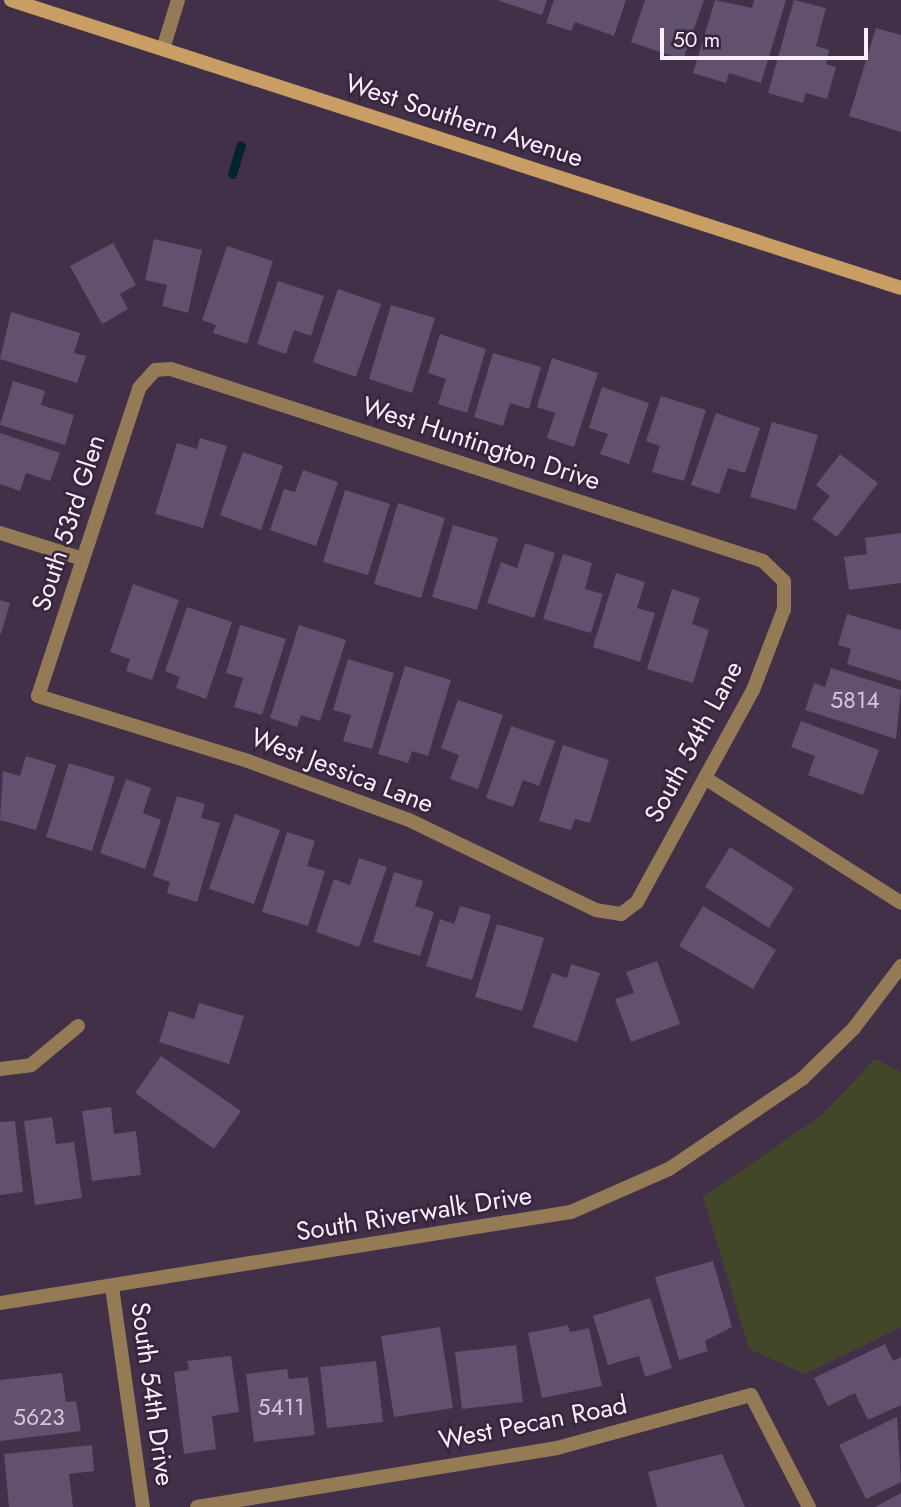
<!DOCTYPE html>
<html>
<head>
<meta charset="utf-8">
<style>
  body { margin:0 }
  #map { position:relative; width:901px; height:1507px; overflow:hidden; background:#422f48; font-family:Jost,sans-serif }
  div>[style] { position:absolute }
  .green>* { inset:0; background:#434729 }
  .stream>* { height:9px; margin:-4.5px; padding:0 4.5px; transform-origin:4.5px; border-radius:4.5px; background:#00262c }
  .building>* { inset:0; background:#61516e }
  .minor>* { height:14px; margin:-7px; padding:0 7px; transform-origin:7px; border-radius:7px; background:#957a56 }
  .tertiary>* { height:14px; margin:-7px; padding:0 7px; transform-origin:7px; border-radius:7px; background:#957a56 }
  .secondary>* { height:14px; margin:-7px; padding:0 7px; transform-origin:7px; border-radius:7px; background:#c99e64 }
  span { translate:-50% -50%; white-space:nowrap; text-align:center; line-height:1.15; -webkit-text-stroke:5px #38253d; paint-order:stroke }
  .number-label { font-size:23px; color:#d4c7da }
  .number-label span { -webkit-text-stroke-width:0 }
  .street-label { font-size:26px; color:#faeefe }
  .scale { position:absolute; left:660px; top:28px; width:208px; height:32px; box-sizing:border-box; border:4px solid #faeefe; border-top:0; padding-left:9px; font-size:21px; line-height:24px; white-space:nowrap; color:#faeefe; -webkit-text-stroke:5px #38253d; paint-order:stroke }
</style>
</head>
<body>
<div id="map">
  <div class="green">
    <i style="clip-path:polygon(875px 1059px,901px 1072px,901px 1327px,805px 1374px,749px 1349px,703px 1197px,822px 1115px)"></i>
  </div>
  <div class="stream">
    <i style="left:232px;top:174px;width:30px;rotate:-73deg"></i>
  </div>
  <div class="building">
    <i style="clip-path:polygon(497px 0,547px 0,542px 15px)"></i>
    <i style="clip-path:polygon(554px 0,626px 0,614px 36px,575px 22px,571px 31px,546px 23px)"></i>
    <i style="clip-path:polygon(645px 0,704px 0,683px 60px,631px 42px)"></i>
    <i style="clip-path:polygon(715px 0,752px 8px,754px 0,786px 0,761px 83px,729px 73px,726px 83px,693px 73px)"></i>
    <i style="clip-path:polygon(794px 0,826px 8px,816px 46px,829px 50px,826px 64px,836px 67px,827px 99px,806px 93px,803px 103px,768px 93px)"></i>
    <i style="clip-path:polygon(876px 28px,901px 35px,901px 132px,849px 116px)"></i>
    <i style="clip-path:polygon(154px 239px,202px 250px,188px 313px,162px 306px,167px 285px,145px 280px)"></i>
    <i style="clip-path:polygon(113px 243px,136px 285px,120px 294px,128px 309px,102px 324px,70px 266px)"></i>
    <i style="clip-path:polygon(227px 246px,273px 261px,247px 344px,213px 333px,216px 325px,202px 320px)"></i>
    <i style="clip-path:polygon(278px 281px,324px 296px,311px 336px,294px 330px,286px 354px,257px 344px)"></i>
    <i style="clip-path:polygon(338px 289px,381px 304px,356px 377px,313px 362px)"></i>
    <i style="clip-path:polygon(391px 305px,435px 318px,412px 393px,369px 379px)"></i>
    <i style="clip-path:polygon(11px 312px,80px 333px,74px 353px,86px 356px,77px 383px,0 359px)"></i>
    <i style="clip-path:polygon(440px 334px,486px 349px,467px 413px,438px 404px,446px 379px,428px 373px)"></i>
    <i style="clip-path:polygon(493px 353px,541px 367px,529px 409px,510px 403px,503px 426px,474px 417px)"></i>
    <i style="clip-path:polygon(552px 358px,598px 373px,574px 447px,547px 438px,555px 413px,537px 407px)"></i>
    <i style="clip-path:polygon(13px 381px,45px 391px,41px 405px,74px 415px,65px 445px,0 425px)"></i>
    <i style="clip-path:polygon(602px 387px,649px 403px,629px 464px,600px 454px,608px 434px,589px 428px)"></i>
    <i style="clip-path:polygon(661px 396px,706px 410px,684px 481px,652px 472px,660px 446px,646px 441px)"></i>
    <i style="clip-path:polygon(716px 413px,760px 428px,745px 473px,728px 468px,719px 494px,691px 485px)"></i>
    <i style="clip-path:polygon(772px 422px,818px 435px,796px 510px,750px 497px)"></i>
    <i style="clip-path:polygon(0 433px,60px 453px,50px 481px,26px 473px,20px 491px,0 484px)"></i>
    <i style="clip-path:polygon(200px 438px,227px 446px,203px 528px,155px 514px,177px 443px,197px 449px)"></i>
    <i style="clip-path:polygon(243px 452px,283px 466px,261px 530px,220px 515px)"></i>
    <i style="clip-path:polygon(840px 454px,878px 483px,837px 537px,812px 519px,830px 496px,816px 485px)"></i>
    <i style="clip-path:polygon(303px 470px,338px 482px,316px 546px,270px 530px,284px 489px,295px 492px)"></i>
    <i style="clip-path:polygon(345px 490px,390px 504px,368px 575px,323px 562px)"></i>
    <i style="clip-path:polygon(398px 503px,445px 518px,421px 598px,374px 584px)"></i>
    <i style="clip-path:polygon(453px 525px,498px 538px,477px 610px,432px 597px)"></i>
    <i style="clip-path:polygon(901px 533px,901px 583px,849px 590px,844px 557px,867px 554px,865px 538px)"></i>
    <i style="clip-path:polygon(525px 543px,555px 553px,534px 618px,487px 603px,501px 562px,517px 568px)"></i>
    <i style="clip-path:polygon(563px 554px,592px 563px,585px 589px,603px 594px,591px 633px,543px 619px)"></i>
    <i style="clip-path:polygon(616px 573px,645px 582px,637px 608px,655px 613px,640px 662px,593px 647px)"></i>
    <i style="clip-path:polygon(133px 584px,179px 600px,152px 680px,126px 671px,130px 659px,110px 652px)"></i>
    <i style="clip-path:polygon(672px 589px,700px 598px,692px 624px,709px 630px,693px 683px,647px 669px)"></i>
    <i style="clip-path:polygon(0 600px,10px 603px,1px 634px,0 634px)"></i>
    <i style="clip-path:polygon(187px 607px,232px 622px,206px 699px,176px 688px,180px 677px,165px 671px)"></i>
    <i style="clip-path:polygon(847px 614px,901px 630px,901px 681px,847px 664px,851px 649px,838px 645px)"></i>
    <i style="clip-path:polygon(240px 625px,286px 639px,262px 715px,234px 707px,243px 678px,226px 673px)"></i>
    <i style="clip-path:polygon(299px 625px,346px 640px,320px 721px,301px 715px,297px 727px,270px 718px)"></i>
    <i style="clip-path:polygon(348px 659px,394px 673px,372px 749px,343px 741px,351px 715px,333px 710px)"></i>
    <i style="clip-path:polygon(405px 666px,451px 680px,428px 756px,412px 751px,408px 763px,378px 754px)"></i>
    <i style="clip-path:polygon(831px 668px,901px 690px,896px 739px,805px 710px,814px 683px,825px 687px)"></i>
    <i style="clip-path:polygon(458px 700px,503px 715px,478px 789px,450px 779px,459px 755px,441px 748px)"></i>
    <i style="clip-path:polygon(801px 721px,879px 750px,863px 795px,808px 775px,815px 756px,791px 747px)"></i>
    <i style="clip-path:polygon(511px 726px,555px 741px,539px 786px,523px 780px,513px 807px,486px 798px)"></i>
    <i style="clip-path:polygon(563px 745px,609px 760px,590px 823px,575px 819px,571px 830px,539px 821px)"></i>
    <i style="clip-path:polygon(26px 756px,56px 765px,36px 830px,0 820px,3px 771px,20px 776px)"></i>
    <i style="clip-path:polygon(69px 763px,115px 777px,92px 851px,46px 837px)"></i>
    <i style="clip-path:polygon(126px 779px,151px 788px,143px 813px,161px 820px,145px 869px,100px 853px)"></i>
    <i style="clip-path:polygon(177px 796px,205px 804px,201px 818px,220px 823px,197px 902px,167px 893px,170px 882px,153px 876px)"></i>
    <i style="clip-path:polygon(235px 814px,280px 830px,254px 904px,209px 889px)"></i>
    <i style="clip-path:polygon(287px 832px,315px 841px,307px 866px,325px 871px,308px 926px,262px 912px)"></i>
    <i style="clip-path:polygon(730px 847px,794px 888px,769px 928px,705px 887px)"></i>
    <i style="clip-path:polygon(359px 858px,387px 867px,359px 947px,316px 932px,334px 879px,350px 885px)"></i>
    <i style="clip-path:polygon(394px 872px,423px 881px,415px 906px,434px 912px,420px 956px,373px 942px)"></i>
    <i style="clip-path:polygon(460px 906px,491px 915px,472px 980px,426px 966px,440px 919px,454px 924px)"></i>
    <i style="clip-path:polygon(703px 906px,776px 950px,753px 989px,679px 946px)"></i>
    <i style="clip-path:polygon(497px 924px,544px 938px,522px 1011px,475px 997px)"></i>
    <i style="clip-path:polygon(657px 961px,680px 1024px,631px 1042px,615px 999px,634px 993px,626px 972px)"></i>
    <i style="clip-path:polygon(571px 964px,600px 973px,577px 1042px,533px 1027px,552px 973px,567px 978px)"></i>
    <i style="clip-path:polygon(199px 1003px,244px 1016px,229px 1064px,159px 1042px,169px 1011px,194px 1019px)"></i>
    <i style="clip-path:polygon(161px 1056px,241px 1111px,214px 1149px,135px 1093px)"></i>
    <i style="clip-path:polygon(111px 1107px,114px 1134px,136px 1131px,141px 1175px,92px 1181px,82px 1111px)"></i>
    <i style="clip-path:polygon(52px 1117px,56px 1144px,74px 1142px,82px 1198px,35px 1205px,24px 1121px)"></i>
    <i style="clip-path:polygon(15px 1121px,23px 1192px,0 1195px,0 1122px)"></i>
    <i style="clip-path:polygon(713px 1261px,732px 1327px,705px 1341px,708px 1351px,679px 1360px,655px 1277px)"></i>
    <i style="clip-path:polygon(650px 1298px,672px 1368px,645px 1377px,639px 1356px,608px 1365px,593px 1316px)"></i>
    <i style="clip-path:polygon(568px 1325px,570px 1332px,589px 1328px,602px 1386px,542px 1398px,528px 1333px)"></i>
    <i style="clip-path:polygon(440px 1327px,453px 1408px,394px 1417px,381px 1336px)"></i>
    <i style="clip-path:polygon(885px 1344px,893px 1361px,901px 1357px,901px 1405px,868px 1420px,855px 1393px,828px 1406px,814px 1378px)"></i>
    <i style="clip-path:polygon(516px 1345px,523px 1402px,462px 1409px,455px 1352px)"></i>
    <i style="clip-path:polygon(231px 1356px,239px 1412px,212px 1416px,216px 1449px,184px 1454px,174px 1372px,189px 1370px,187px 1361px)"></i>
    <i style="clip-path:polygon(376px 1361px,383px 1422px,327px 1428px,320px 1367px)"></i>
    <i style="clip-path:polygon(287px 1369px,289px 1379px,308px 1377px,315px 1435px,254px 1442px,246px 1374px)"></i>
    <i style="clip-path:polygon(62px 1373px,66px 1402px,76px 1401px,81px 1431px,0 1441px,0 1380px)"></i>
    <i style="clip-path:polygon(897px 1417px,901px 1482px,866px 1499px,839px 1445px)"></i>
    <i style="clip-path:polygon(92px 1445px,94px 1471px,69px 1474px,73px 1507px,9px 1507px,4px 1454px)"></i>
    <i style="clip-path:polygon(722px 1454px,745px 1507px,657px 1507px,648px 1472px)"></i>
    <i style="clip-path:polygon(901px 1493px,901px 1507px,875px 1507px)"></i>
  </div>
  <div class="minor">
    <i style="left:163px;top:49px;width:51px;rotate:-73deg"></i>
    <i style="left:171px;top:369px;width:622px;rotate:17.97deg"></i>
    <i style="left:763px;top:561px;width:29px;rotate:44deg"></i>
    <i style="left:784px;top:581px;width:28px;rotate:90deg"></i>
    <i style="left:784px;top:609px;width:87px;rotate:110.9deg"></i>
    <i style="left:753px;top:690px;width:242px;rotate:118.7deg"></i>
    <i style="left:637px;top:902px;width:20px;rotate:143deg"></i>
    <i style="left:621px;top:914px;width:25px;rotate:-171deg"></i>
    <i style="left:596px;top:910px;width:208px;rotate:-154.3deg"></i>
    <i style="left:409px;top:820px;width:171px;rotate:-159.9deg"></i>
    <i style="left:248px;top:761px;width:220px;rotate:-162.8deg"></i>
    <i style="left:38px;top:696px;width:324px;rotate:-71.8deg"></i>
    <i style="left:139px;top:388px;width:24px;rotate:-48deg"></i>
    <i style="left:155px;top:370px;width:16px;rotate:-4deg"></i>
    <i style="left:0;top:533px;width:87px;rotate:17.4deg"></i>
    <i style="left:705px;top:778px;width:232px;rotate:32.5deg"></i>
    <i style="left:0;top:1069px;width:31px;rotate:-7deg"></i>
    <i style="left:31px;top:1065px;width:61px;rotate:-39.7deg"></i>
    <i style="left:112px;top:1287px;width:222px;rotate:82deg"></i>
    <i style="left:197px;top:1507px;width:365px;rotate:-9.3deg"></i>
    <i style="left:557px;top:1448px;width:201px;rotate:-15.3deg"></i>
    <i style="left:751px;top:1395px;width:126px;rotate:62.6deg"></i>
  </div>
  <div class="tertiary">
    <i style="left:0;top:1303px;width:578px;rotate:-9.06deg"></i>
    <i style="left:571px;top:1212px;width:107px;rotate:-23.7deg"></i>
    <i style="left:669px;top:1169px;width:161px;rotate:-34.1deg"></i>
    <i style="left:802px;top:1079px;width:73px;rotate:-44.4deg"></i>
    <i style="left:854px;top:1028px;width:78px;rotate:-52.8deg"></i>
  </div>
  <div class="secondary">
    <i style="left:11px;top:0;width:935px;rotate:17.93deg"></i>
  </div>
  <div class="number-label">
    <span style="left:855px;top:700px">5814</span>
    <span style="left:281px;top:1407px">5411</span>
    <span style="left:39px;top:1417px">5623</span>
  </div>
  <div class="street-label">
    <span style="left:464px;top:121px;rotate:18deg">West Southern Avenue</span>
    <span style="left:481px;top:444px;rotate:18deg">West Huntington Drive</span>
    <span style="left:69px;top:523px;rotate:-72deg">South 53rd Glen</span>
    <span style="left:694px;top:742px;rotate:-62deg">South 54th Lane</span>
    <span style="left:342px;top:771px;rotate:21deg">West Jessica Lane</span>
    <span style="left:414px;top:1214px;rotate:-9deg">South Riverwalk Drive</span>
    <span style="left:152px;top:1394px;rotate:82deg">South 54th Drive</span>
    <span style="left:533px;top:1423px;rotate:-11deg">West Pecan Road</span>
  </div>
  <div class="scale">50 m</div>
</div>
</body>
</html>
